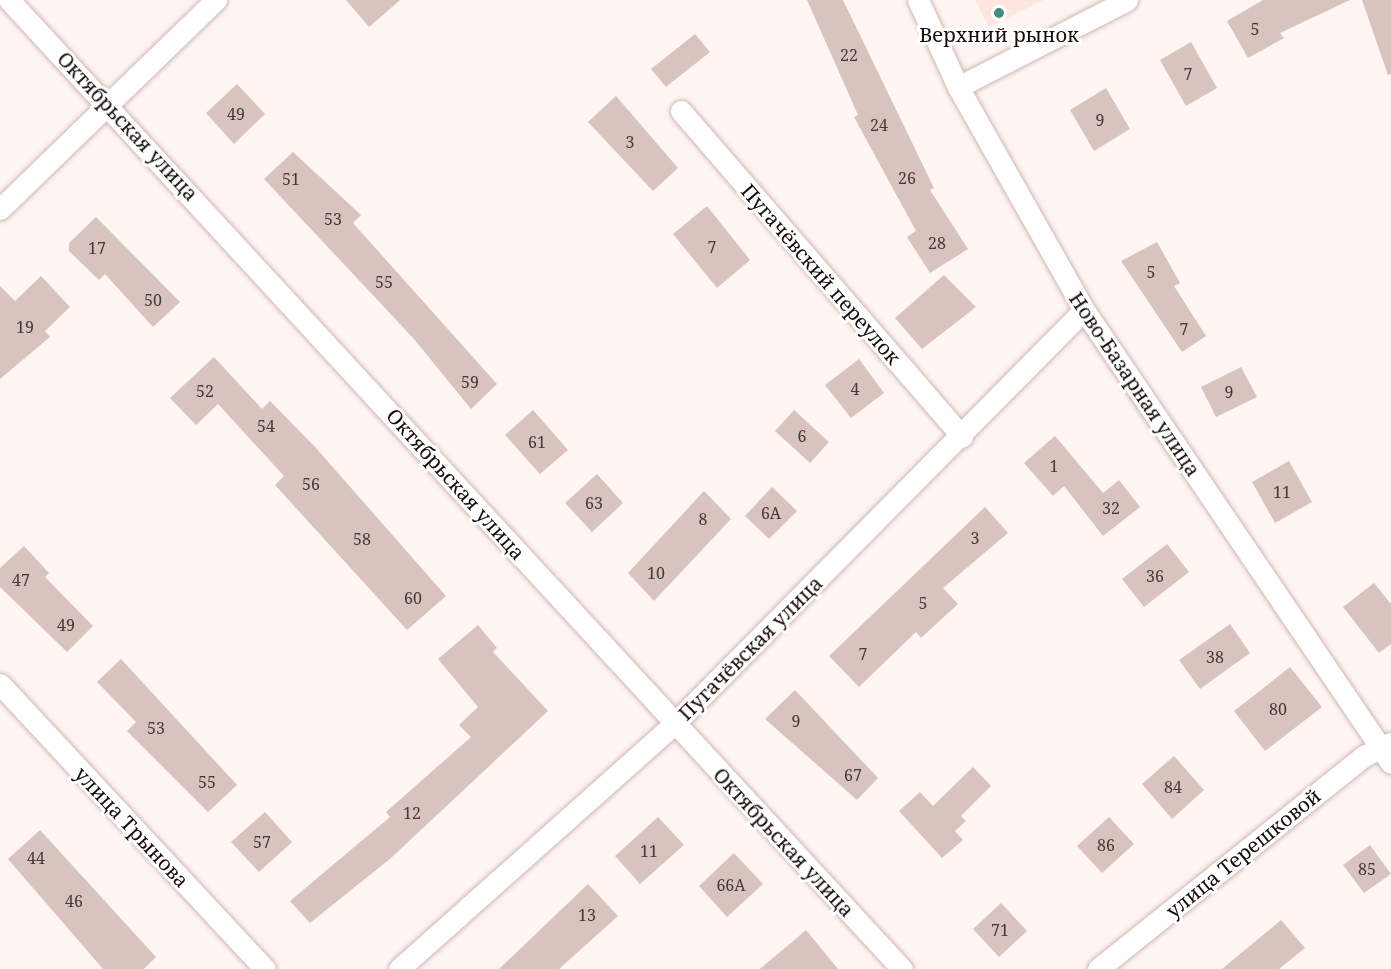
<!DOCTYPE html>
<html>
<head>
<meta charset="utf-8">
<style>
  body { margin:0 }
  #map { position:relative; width:1391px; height:969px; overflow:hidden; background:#fff5f3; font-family:"Noto Serif",serif }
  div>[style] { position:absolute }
  .built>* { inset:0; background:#fee5df }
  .building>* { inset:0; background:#d9c3be }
  .roads { filter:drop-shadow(0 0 2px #ceb8b3) drop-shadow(0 0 2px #ceb8b3) }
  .minor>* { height:21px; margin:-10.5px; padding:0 10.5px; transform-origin:10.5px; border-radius:10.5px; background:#fff }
  .dots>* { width:16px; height:16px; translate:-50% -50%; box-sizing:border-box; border:3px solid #fff; border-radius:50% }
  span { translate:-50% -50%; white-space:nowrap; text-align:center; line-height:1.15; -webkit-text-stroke:6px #fff; paint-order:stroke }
  .number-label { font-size:16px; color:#443936 }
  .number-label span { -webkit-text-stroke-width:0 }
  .poi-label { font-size:20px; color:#120b09 }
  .street-label { font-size:20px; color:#120b09 }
</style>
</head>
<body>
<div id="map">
  <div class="built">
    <i style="clip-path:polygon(975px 0,1043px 0,989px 27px)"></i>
  </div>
  <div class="building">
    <i style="clip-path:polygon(346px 0,400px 0,369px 27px)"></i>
    <i style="clip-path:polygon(807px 0,843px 0,934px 188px,930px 190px,968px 249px,930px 273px,907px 237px,916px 231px,854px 117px,858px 115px)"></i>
    <i style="clip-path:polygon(1263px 0,1350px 0,1280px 33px,1284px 38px,1248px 58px,1227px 21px)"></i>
    <i style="clip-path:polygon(1362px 0,1391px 0,1391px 74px,1388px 75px)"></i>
    <i style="clip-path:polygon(695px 34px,710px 52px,666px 87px,651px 69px)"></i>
    <i style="clip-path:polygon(1191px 42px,1217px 88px,1186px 106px,1160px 60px)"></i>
    <i style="clip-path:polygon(237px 84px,265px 114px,234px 144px,206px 113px)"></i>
    <i style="clip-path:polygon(1106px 88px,1130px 129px,1094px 151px,1070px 110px)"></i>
    <i style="clip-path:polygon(616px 96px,678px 168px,653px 191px,588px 122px)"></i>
    <i style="clip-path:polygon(293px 152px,361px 215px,353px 223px,497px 384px,471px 409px,414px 339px,264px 179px)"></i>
    <i style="clip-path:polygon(707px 206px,750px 260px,717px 288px,673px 234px)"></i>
    <i style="clip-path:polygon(96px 217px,180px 302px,153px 327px,105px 274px,99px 280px,69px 251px,69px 243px)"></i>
    <i style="clip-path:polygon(1157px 242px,1180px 283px,1174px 286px,1206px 336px,1182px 352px,1121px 261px)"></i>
    <i style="clip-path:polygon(944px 275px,976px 307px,922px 349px,895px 318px)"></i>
    <i style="clip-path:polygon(41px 276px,70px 307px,45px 331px,50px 337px,0 379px,0 286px,15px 301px)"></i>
    <i style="clip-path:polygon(214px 357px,262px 409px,270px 401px,316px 448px,446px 596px,407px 630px,275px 485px,284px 476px,218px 404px,196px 425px,170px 398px)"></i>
    <i style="clip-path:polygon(859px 359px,884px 393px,851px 418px,825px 385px)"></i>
    <i style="clip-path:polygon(1241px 367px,1257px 397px,1216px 417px,1201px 387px)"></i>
    <i style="clip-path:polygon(533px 410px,568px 450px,540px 474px,505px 435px)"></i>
    <i style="clip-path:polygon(794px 410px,829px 442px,810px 463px,775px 431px)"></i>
    <i style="clip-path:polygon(1055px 436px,1103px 493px,1119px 480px,1140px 507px,1103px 536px,1064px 486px,1053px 496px,1024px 463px)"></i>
    <i style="clip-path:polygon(1289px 461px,1312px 502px,1275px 523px,1252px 482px)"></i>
    <i style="clip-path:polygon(597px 474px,623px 503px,592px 532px,565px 503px)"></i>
    <i style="clip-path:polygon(772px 487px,797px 511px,769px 539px,745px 516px)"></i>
    <i style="clip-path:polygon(704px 491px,731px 519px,654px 601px,628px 573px)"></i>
    <i style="clip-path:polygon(985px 507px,1008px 533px,943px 588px,958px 604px,921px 638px,916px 632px,859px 687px,829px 656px)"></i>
    <i style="clip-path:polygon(1167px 544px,1189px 572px,1144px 607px,1122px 579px)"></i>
    <i style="clip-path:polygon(24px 546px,49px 573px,45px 577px,93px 626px,67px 652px,0 587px,0 568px)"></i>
    <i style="clip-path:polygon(1374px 583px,1391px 604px,1391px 644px,1379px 653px,1343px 607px)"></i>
    <i style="clip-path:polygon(1230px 624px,1250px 653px,1200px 689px,1179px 660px)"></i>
    <i style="clip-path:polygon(478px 625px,497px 648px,493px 652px,548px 711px,391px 858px,310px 923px,290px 901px,390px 817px,386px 812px,471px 737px,459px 725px,478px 707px,438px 659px)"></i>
    <i style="clip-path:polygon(121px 659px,237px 785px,208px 812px,127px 731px,136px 722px,97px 682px)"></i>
    <i style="clip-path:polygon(1290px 667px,1322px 707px,1265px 751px,1234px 711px)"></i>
    <i style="clip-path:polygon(795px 690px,878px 778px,857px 800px,765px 719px)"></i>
    <i style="clip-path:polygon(1174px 756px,1204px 790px,1172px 819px,1142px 784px)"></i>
    <i style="clip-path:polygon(973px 767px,991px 786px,961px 816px,966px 821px,955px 831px,963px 840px,942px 858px,899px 811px,920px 792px,933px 806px)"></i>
    <i style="clip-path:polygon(265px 812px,292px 842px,259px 872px,231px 842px)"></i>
    <i style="clip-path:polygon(658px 817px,684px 845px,640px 884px,615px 856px)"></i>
    <i style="clip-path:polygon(1109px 817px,1134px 844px,1102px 873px,1077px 846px)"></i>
    <i style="clip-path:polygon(40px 830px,156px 957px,144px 969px,103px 969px,8px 859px)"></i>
    <i style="clip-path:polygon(1370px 845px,1391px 874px,1364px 893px,1343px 865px)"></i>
    <i style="clip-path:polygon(734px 853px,763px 884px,727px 917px,699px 886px)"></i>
    <i style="clip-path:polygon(588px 884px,618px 916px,559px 969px,499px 969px)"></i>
    <i style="clip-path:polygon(1001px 903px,1027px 931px,999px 957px,973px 929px)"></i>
    <i style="clip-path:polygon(1281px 920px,1305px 948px,1279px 969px,1222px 969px)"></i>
    <i style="clip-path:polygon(806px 930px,838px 969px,760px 969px)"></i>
  </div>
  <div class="roads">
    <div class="minor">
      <i style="left:9px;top:0;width:1318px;rotate:47.34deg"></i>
      <i style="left:918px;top:0;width:96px;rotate:65.3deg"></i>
      <i style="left:958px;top:87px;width:256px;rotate:60.5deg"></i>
      <i style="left:1084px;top:310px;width:547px;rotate:55.87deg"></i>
      <i style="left:958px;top:87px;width:190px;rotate:-27.2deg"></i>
      <i style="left:681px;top:111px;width:430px;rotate:49.2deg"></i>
      <i style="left:0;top:209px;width:301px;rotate:-44.1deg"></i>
      <i style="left:0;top:684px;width:389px;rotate:47.1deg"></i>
      <i style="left:399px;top:969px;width:370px;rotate:-41.7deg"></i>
      <i style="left:675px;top:723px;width:581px;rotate:-45.28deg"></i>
      <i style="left:1098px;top:969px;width:341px;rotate:-38.7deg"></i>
      <i style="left:1364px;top:756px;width:30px;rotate:-26deg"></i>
    </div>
  </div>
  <div class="dots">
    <i style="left:999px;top:13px;background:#468b81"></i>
  </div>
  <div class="number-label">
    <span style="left:1255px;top:29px">5</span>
    <span style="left:849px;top:55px">22</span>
    <span style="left:1188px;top:74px">7</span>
    <span style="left:236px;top:114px">49</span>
    <span style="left:1100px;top:120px">9</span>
    <span style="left:879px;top:125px">24</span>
    <span style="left:630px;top:142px">3</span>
    <span style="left:907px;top:178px">26</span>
    <span style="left:291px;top:179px">51</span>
    <span style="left:333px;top:219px">53</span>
    <span style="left:937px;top:243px">28</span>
    <span style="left:712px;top:247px">7</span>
    <span style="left:97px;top:248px">17</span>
    <span style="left:1151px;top:272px">5</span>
    <span style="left:384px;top:282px">55</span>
    <span style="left:153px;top:300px">50</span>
    <span style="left:25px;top:327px">19</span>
    <span style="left:1184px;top:329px">7</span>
    <span style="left:470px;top:382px">59</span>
    <span style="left:855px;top:389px">4</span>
    <span style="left:205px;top:391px">52</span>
    <span style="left:1229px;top:392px">9</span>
    <span style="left:266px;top:426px">54</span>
    <span style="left:802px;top:436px">6</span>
    <span style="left:537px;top:442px">61</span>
    <span style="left:1054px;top:466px">1</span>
    <span style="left:311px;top:484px">56</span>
    <span style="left:1282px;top:492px">11</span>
    <span style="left:594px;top:503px">63</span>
    <span style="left:1111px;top:508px">32</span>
    <span style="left:771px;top:513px">6А</span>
    <span style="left:703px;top:519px">8</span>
    <span style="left:975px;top:538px">3</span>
    <span style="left:362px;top:539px">58</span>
    <span style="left:656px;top:573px">10</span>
    <span style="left:1155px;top:576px">36</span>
    <span style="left:21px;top:580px">47</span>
    <span style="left:413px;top:598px">60</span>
    <span style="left:923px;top:603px">5</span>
    <span style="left:66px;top:625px">49</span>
    <span style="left:863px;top:654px">7</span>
    <span style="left:1215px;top:657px">38</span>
    <span style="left:1278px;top:709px">80</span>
    <span style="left:796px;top:721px">9</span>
    <span style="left:156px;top:728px">53</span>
    <span style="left:853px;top:775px">67</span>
    <span style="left:207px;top:782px">55</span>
    <span style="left:1173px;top:787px">84</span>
    <span style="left:412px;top:813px">12</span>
    <span style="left:262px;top:842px">57</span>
    <span style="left:1106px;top:845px">86</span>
    <span style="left:649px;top:851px">11</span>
    <span style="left:36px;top:858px">44</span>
    <span style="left:1367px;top:869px">85</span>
    <span style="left:731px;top:885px">66А</span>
    <span style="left:74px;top:901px">46</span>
    <span style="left:587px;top:915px">13</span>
    <span style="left:1000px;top:930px">71</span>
  </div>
  <div class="poi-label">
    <span style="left:999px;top:34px">Верхний рынок</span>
  </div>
  <div class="street-label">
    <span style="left:128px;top:126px;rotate:47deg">Октябрьская улица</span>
    <span style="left:821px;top:274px;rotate:49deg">Пугачёвский переулок</span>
    <span style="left:1135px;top:384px;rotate:56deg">Ново-Базарная улица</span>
    <span style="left:456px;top:484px;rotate:48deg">Октябрьская улица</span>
    <span style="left:750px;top:648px;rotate:-45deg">Пугачёвская улица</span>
    <span style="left:132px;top:827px;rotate:47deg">улица Трынова</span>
    <span style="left:784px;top:842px;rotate:47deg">Октябрьская улица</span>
    <span style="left:1243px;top:853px;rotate:-39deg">улица Терешковой</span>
  </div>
</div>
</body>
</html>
